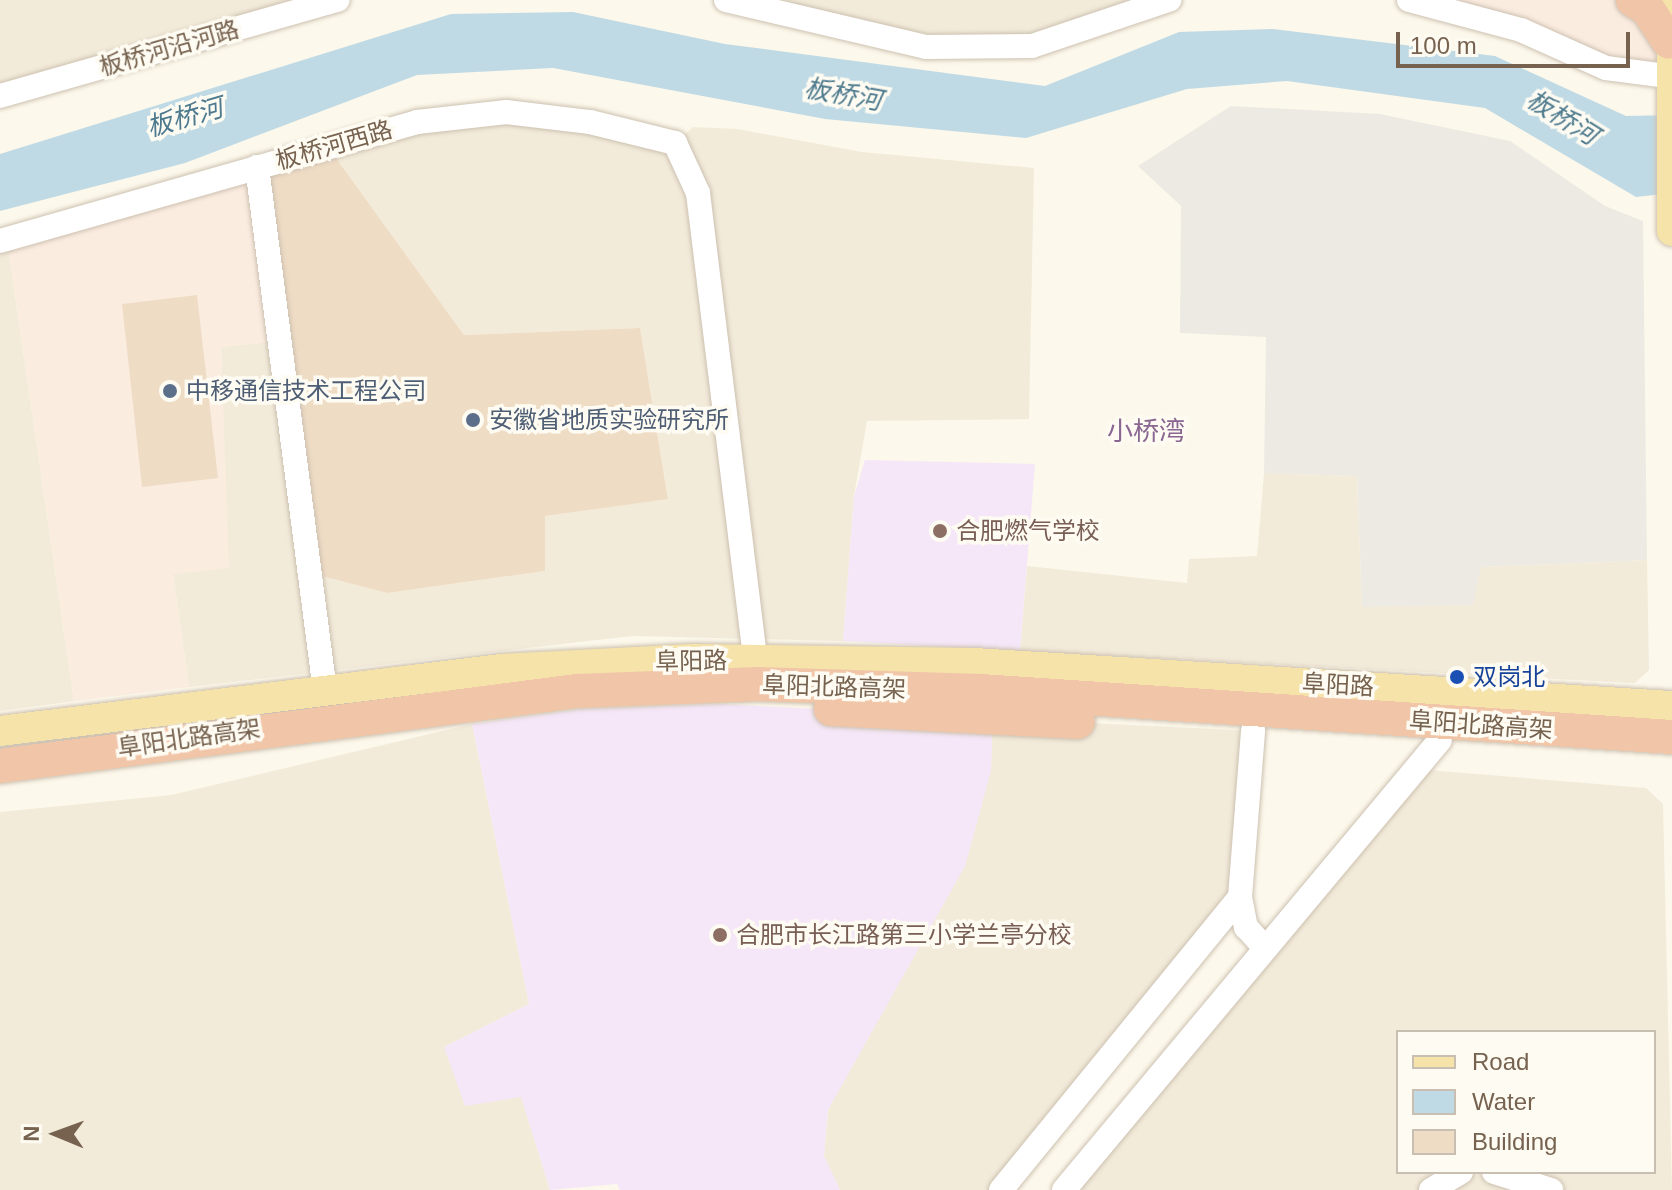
<!DOCTYPE html>
<html>
<head>
<meta charset="utf-8">
<style>
  body { margin:0 }
  #map { position:relative; width:1672px; height:1190px; overflow:hidden; background:#fcf8eb; font-family:Helvetica,"Noto Sans SC",sans-serif }
  div>[style] { position:absolute }
  .residential>* { inset:0; background:#f3ebda }
  .commercial>* { inset:0; background:#fbece0 }
  .industrial>* { inset:0; background:#edeae3 }
  .education>* { inset:0; background:#f5e7f8 }
  .water>* { inset:0; background:#c0dae5 }
  .building>* { inset:0; background:#efdcc5 }
  .roads { filter:drop-shadow(0 0 2px #cdc1b1) drop-shadow(0 0 2px #cdc1b1) }
  .minor>* { height:24px; margin:-12px; padding:0 12px; transform-origin:12px; border-radius:12px; background:#fff }
  .major>* { height:30px; margin:-15px; padding:0 15px; transform-origin:15px; border-radius:15px; background:#f5e3a9 }
  .highway>* { height:34px; margin:-17px; padding:0 17px; transform-origin:17px; border-radius:17px; background:#f1c5a7 }
  .dots>* { width:22px; height:22px; translate:-50% -50%; box-sizing:border-box; border:4px solid #fefbf2; border-radius:50% }
  span { translate:-50% -50%; white-space:nowrap; text-align:center; line-height:1.15; -webkit-text-stroke:7px #fefbf2; paint-order:stroke }
  .street-label { font-size:24px; color:#76624f }
  .service-label { font-size:24px; color:#4e5e75 }
  .left { translate:0 -50%; text-align:left }
  .education-label { font-size:24px; color:#785e54 }
  .transit-label { font-size:24px; color:#164399 }
  .water-label { font-size:26px; color:#4d7a8e; font-style:italic }
  .neighbourhood-label { font-size:26px; color:#896791 }
  .legend { position:absolute; left:1396px; top:1030px; width:260px; height:144px; box-sizing:border-box; background:#fefbf2; border:2px solid #c8beb1; margin:0; padding:10px 14px; list-style:none; font-size:24px; color:#76624f }
  .legend li { display:flex; align-items:center; gap:16px; height:40px }
  .legend b { width:40px; border:2px solid #c8beb1 }
  .north { position:absolute; left:16px; top:1094px; width:80px; height:80px; -webkit-text-stroke:6px #fefbf2; paint-order:stroke; rotate:271deg; font-size:22px; font-weight:700; line-height:32px; text-align:center; color:#76624f }
  .north::after { content:''; display:block; margin:auto; width:28px; height:36px; background:#76624f; clip-path:polygon(50% 0,100% 100%,50% 72%,0 100%) }
  .scale { position:absolute; left:1396px; top:32px; width:234px; height:36px; box-sizing:border-box; border:4px solid #76624f; border-top:0; padding-left:10px; font-size:24px; line-height:28px; white-space:nowrap; color:#76624f; -webkit-text-stroke:6px #fefbf2; paint-order:stroke }
</style>
</head>
<body>
<div id="map">
  <div class="residential">
    <i style="clip-path:polygon(0 0,338px 0,0 96px)"></i>
    <i style="clip-path:polygon(726px 0,1169px 0,1032px 46px,926px 47px)"></i>
    <i style="clip-path:polygon(506px 112px,675px 143px,693px 127px,737px 129px,862px 152px,1034px 168px,1029px 419px,867px 421px,854px 496px,843px 641px,632px 636px,189px 687px,173px 574px,228px 567px,221px 347px,280px 341px,310px 573px,387px 593px,545px 571px,545px 516px,668px 498px,640px 328px,464px 335px,328px 147px)"></i>
    <i style="clip-path:polygon(8px 247px,74px 701px,0 711px,0 249px)"></i>
    <i style="clip-path:polygon(1264px 473px,1357px 476px,1362px 607px,1481px 567px,1647px 560px,1649px 670px,1635px 683px,1020px 651px,1027px 566px,1187px 583px,1189px 559px,1257px 556px)"></i>
    <i style="clip-path:polygon(993px 718px,1253px 731px,1240px 897px,1001px 1190px,840px 1190px,824px 1157px,828px 1110px)"></i>
    <i style="clip-path:polygon(472px 724px,529px 1004px,444px 1047px,521px 1096px,550px 1190px,0 1190px,0 812px,171px 795px)"></i>
    <i style="clip-path:polygon(evenodd,1428px 770px,1646px 788px,1663px 804px,1672px 1190px,1071px 1190px,1428px 770px,1398px 1032px,1654px 1032px,1654px 1172px,1398px 1172px,1398px 1032px)"></i>
  </div>
  <div class="commercial">
    <i style="clip-path:polygon(1411px 0,1633px 0,1667px 76px)"></i>
    <i style="clip-path:polygon(257px 167px,280px 341px,221px 347px,229px 568px,173px 574px,189px 687px,74px 701px,8px 247px)"></i>
  </div>
  <div class="industrial">
    <i style="clip-path:polygon(1231px 106px,1380px 114px,1510px 141px,1605px 206px,1643px 221px,1647px 560px,1481px 567px,1473px 605px,1362px 607px,1357px 476px,1264px 473px,1266px 337px,1180px 333px,1181px 206px,1138px 166px)"></i>
  </div>
  <div class="education">
    <i style="clip-path:polygon(865px 460px,1035px 464px,1020px 651px,843px 641px,854px 496px)"></i>
    <i style="clip-path:polygon(720px 704px,993px 718px,991px 771px,965px 866px,828px 1110px,824px 1156px,840px 1190px,620px 1190px,617px 1184px,550px 1190px,521px 1097px,465px 1106px,444px 1047px,529px 1004px,472px 724px,581px 709px)"></i>
  </div>
  <div class="water">
    <i style="clip-path:polygon(573px 12px,725px 44px,1045px 86px,1179px 32px,1273px 29px,1495px 56px,1626px 116px,1672px 115px,1672px 193px,1636px 197px,1485px 108px,1287px 81px,1187px 89px,1026px 138px,825px 119px,553px 68px,417px 75px,185px 163px,0 211px,0 154px,451px 14px)"></i>
  </div>
  <div class="building">
    <i style="clip-path:polygon(328px 147px,464px 335px,640px 328px,668px 499px,545px 516px,545px 571px,387px 593px,310px 573px,257px 167px)"></i>
    <i style="clip-path:polygon(197px 295px,218px 478px,142px 487px,122px 304px)"></i>
  </div>
  <div class="roads">
    <div class="minor">
      <i style="left:726px;top:0;width:205px;rotate:13.2deg"></i>
      <i style="left:926px;top:47px;width:106px;rotate:-0.5deg"></i>
      <i style="left:1032px;top:46px;width:145px;rotate:-18.6deg"></i>
      <i style="left:1409px;top:0;width:116px;rotate:15deg"></i>
      <i style="left:1521px;top:30px;width:93px;rotate:24.1deg"></i>
      <i style="left:1606px;top:68px;width:62px;rotate:7.5deg"></i>
      <i style="left:0;top:96px;width:351px;rotate:-15.9deg"></i>
      <i style="left:257px;top:167px;width:528px;rotate:82.61deg"></i>
      <i style="left:0;top:241px;width:434px;rotate:-15.9deg"></i>
      <i style="left:417px;top:122px;width:90px;rotate:-6.4deg"></i>
      <i style="left:506px;top:112px;width:85px;rotate:6.8deg"></i>
      <i style="left:590px;top:122px;width:88px;rotate:13.9deg"></i>
      <i style="left:675px;top:143px;width:55px;rotate:65.3deg"></i>
      <i style="left:698px;top:193px;width:470px;rotate:83deg"></i>
      <i style="left:1240px;top:897px;width:31px;rotate:79deg"></i>
      <i style="left:1246px;top:927px;width:28px;rotate:48deg"></i>
      <i style="left:1494px;top:1172px;width:60px;rotate:17.5deg"></i>
      <i style="left:1001px;top:1190px;width:378px;rotate:-50.8deg"></i>
      <i style="left:1240px;top:897px;width:167px;rotate:-85.5deg"></i>
      <i style="left:1064px;top:1190px;width:586px;rotate:-50.12deg"></i>
      <i style="left:1431px;top:1190px;width:35px;rotate:-31deg"></i>
    </div>
    <div class="major">
      <i style="left:1672px;top:5px;width:226px;rotate:90deg"></i>
      <i style="left:0;top:731px;width:505px;rotate:-7.05deg"></i>
      <i style="left:501px;top:669px;width:192px;rotate:-3deg"></i>
      <i style="left:693px;top:659px;width:281px;rotate:0.8deg"></i>
      <i style="left:974px;top:663px;width:699px;rotate:3.53deg"></i>
    </div>
    <div class="highway">
      <i style="left:1633px;top:0;width:16px;rotate:30deg"></i>
      <i style="left:1647px;top:8px;width:40px;rotate:57.1deg"></i>
      <i style="left:831px;top:709px;width:247px;rotate:3deg"></i>
      <i style="left:0;top:766px;width:582px;rotate:-7.41deg"></i>
      <i style="left:577px;top:691px;width:181px;rotate:-2.2deg"></i>
      <i style="left:758px;top:684px;width:223px;rotate:1.8deg"></i>
      <i style="left:981px;top:691px;width:693px;rotate:3.81deg"></i>
    </div>
  </div>
  <div class="dots">
    <i style="left:170px;top:391px;background:#5c6f8a"></i>
    <i style="left:473px;top:420px;background:#5c6f8a"></i>
    <i style="left:940px;top:531px;background:#8d6e63"></i>
    <i style="left:1457px;top:677px;background:#1a4fb4"></i>
    <i style="left:720px;top:935px;background:#8d6e63"></i>
  </div>
  <div class="street-label">
    <span style="left:169px;top:48px;rotate:-16deg">板桥河沿河路</span>
    <span style="left:334px;top:145px;rotate:-16deg">板桥河西路</span>
    <span style="left:691px;top:661px;rotate:-1deg">阜阳路</span>
    <span style="left:1338px;top:685px;rotate:3deg">阜阳路</span>
    <span style="left:834px;top:687px;rotate:2deg">阜阳北路高架</span>
    <span style="left:1481px;top:725px;rotate:4deg">阜阳北路高架</span>
    <span style="left:189px;top:738px;rotate:-8deg">阜阳北路高架</span>
  </div>
  <div class="service-label">
    <span class="left" style="left:186px;top:391px">中移通信技术工程公司</span>
    <span class="left" style="left:489px;top:420px">安徽省地质实验研究所</span>
  </div>
  <div class="education-label">
    <span class="left" style="left:956px;top:531px">合肥燃气学校</span>
    <span class="left" style="left:736px;top:935px">合肥市长江路第三小学兰亭分校</span>
  </div>
  <div class="transit-label">
    <span class="left" style="left:1473px;top:677px">双岗北</span>
  </div>
  <div class="water-label">
    <span style="left:843px;top:95px;rotate:10deg">板桥河</span>
    <span style="left:185px;top:118px;rotate:-16deg">板桥河</span>
    <span style="left:1562px;top:118px;rotate:32deg">板桥河</span>
  </div>
  <div class="neighbourhood-label">
    <span style="left:1146px;top:432px">小桥湾</span>
  </div>
  <ul class="legend">
  <li><b style="height:10px;background:#f5e3a9"></b>Road</li>
  <li><b style="height:22px;background:#c0dae5"></b>Water</li>
  <li><b style="height:22px;background:#efdcc5"></b>Building</li>
  </ul>
  <div class="north">N</div>
  <div class="scale">100 m</div>
</div>
</body>
</html>
